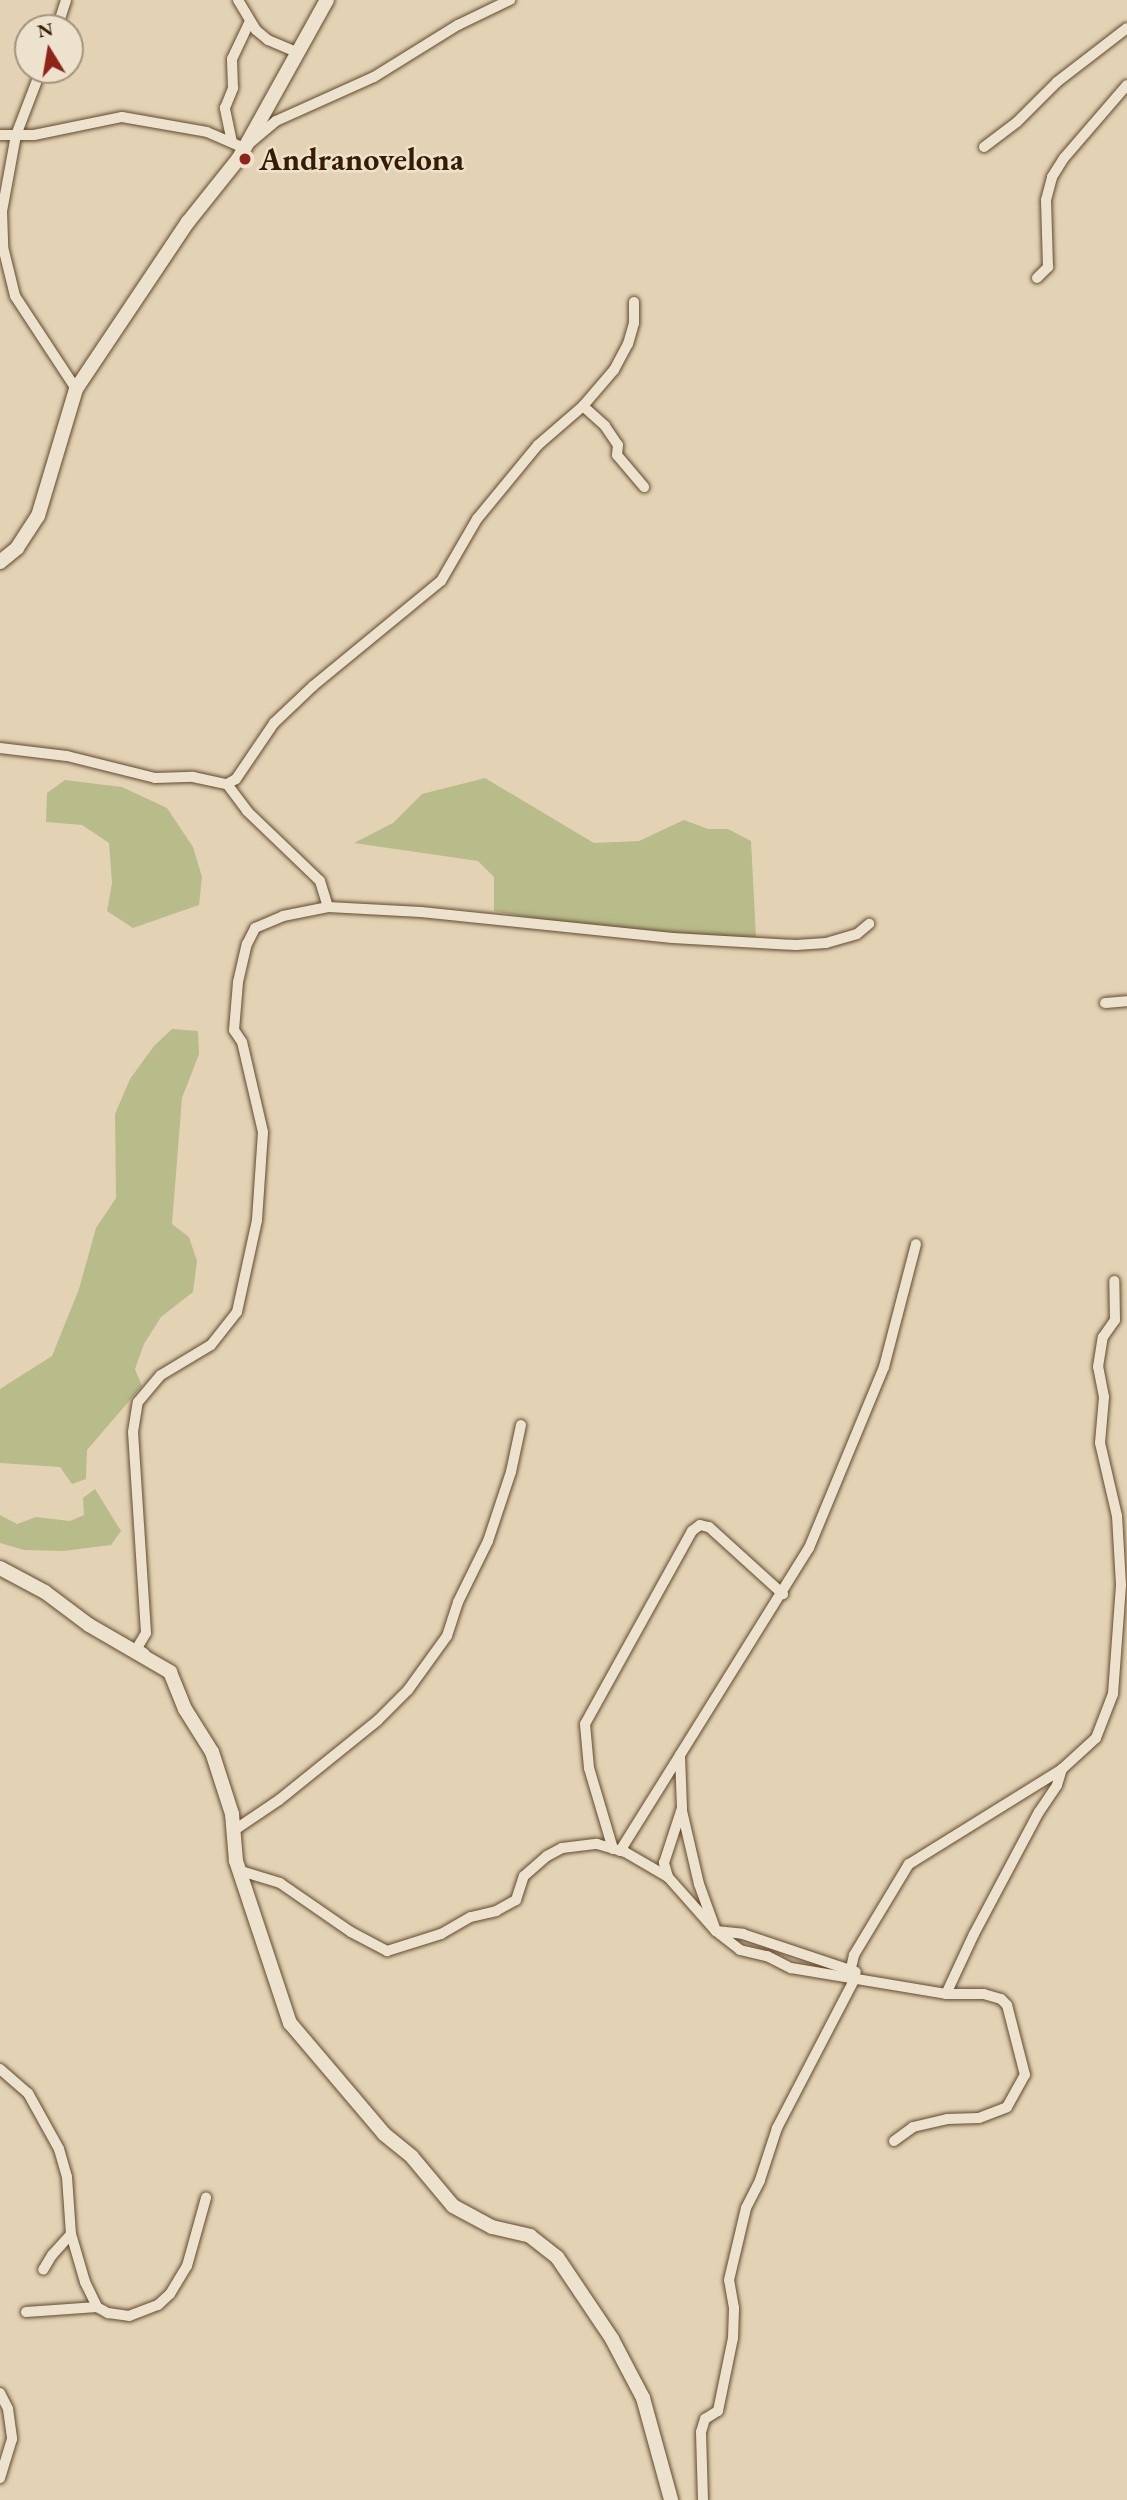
<!DOCTYPE html>
<html>
<head>
<meta charset="utf-8">
<style>
  body { margin:0 }
  #map { position:relative; width:1127px; height:2500px; overflow:hidden; background:#e3d3b4; font-family:"EB Garamond",serif }
  div>[style] { position:absolute }
  .green>* { inset:0; background:#b8bb8a }
  .roads { filter:drop-shadow(0 0 2px #624a2e) drop-shadow(0 0 2px #624a2e) }
  .street>* { height:10px; margin:-5px; padding:0 5px; transform-origin:5px; border-radius:5px; background:#ede2ce }
  .secondary>* { height:14px; margin:-7px; padding:0 7px; transform-origin:7px; border-radius:7px; background:#ede2ce }
  .dots>* { width:19px; height:19px; translate:-50% -50%; box-sizing:border-box; border:4px solid #ede2ce; border-radius:50% }
  span { translate:-50% -50%; white-space:nowrap; text-align:center; line-height:1.15; -webkit-text-stroke:5px #ede2ce; paint-order:stroke }
  .poi-label { font-size:32px; color:#371c02; font-weight:700 }
  .left { translate:0 -50%; text-align:left }
  .north { position:absolute; left:14px; top:14px; width:70px; height:70px; box-sizing:border-box; background:#ede2ce; border:2px solid #a4937c; border-radius:50%; rotate:349deg; font-size:19px; font-weight:700; line-height:28px; text-align:center; color:#371c02 }
  .north::after { content:''; display:block; margin:auto; width:24px; height:32px; background:#8f2418; clip-path:polygon(50% 0,100% 100%,50% 72%,0 100%) }
</style>
</head>
<body>
<div id="map">
  <div class="green">
    <i style="clip-path:polygon(485px 778px,594px 843px,639px 841px,684px 820px,708px 829px,728px 829px,751px 841px,756px 937px,734px 940px,576px 926px,494px 911px,494px 877px,478px 861px,354px 843px,393px 823px,422px 794px)"></i>
    <i style="clip-path:polygon(65px 780px,122px 787px,167px 808px,193px 847px,202px 877px,199px 905px,133px 928px,107px 911px,112px 883px,109px 843px,82px 825px,46px 822px,47px 793px)"></i>
    <i style="clip-path:polygon(172px 1029px,198px 1031px,199px 1054px,182px 1098px,172px 1224px,189px 1237px,197px 1261px,193px 1292px,161px 1317px,144px 1344px,135px 1369px,142px 1386px,87px 1450px,86px 1479px,72px 1484px,60px 1467px,0 1463px,0 1389px,52px 1356px,79px 1289px,96px 1228px,116px 1198px,115px 1114px,130px 1079px,154px 1046px)"></i>
    <i style="clip-path:polygon(95px 1489px,121px 1531px,111px 1545px,63px 1551px,24px 1550px,0 1543px,0 1515px,17px 1524px,36px 1517px,70px 1521px,84px 1515px,83px 1498px)"></i>
  </div>
  <div class="roads">
    <div class="street">
      <i style="left:238px;top:0;width:35px;rotate:59deg"></i>
      <i style="left:256px;top:30px;width:16px;rotate:40deg"></i>
      <i style="left:268px;top:40px;width:33px;rotate:23deg"></i>
      <i style="left:57px;top:28px;width:29px;rotate:-72deg"></i>
      <i style="left:41px;top:70px;width:70px;rotate:111deg"></i>
      <i style="left:16px;top:135px;width:77px;rotate:100.4deg"></i>
      <i style="left:2px;top:211px;width:36px;rotate:88deg"></i>
      <i style="left:3px;top:247px;width:50px;rotate:76.2deg"></i>
      <i style="left:15px;top:296px;width:111px;rotate:56.7deg"></i>
      <i style="left:0;top:135px;width:34px"></i>
      <i style="left:34px;top:135px;width:90px;rotate:-11.6deg"></i>
      <i style="left:122px;top:117px;width:86px;rotate:10deg"></i>
      <i style="left:207px;top:132px;width:40px;rotate:23.4deg"></i>
      <i style="left:244px;top:148px;width:42px;rotate:-40.2deg"></i>
      <i style="left:276px;top:121px;width:107px;rotate:-24.2deg"></i>
      <i style="left:374px;top:77px;width:99px;rotate:-31.8deg"></i>
      <i style="left:458px;top:25px;width:58px;rotate:-25.7deg"></i>
      <i style="left:232px;top:142px;width:35px;rotate:-102deg"></i>
      <i style="left:225px;top:108px;width:22px;rotate:-68deg"></i>
      <i style="left:233px;top:88px;width:29px;rotate:-92deg"></i>
      <i style="left:232px;top:59px;width:42px;rotate:-64.7deg"></i>
      <i style="left:984px;top:147px;width:41px;rotate:-37.1deg"></i>
      <i style="left:1017px;top:122px;width:57px;rotate:-45deg"></i>
      <i style="left:1057px;top:82px;width:88px;rotate:-37.6deg"></i>
      <i style="left:1037px;top:278px;width:16px;rotate:-45deg"></i>
      <i style="left:1048px;top:267px;width:67px;rotate:-91.7deg"></i>
      <i style="left:1046px;top:200px;width:24px;rotate:-75deg"></i>
      <i style="left:1052px;top:177px;width:22px;rotate:-58deg"></i>
      <i style="left:1064px;top:158px;width:96px;rotate:-49.2deg"></i>
      <i style="left:583px;top:406px;width:30px;rotate:42deg"></i>
      <i style="left:605px;top:426px;width:23px;rotate:56deg"></i>
      <i style="left:618px;top:445px;width:10px;rotate:96deg"></i>
      <i style="left:617px;top:455px;width:42px;rotate:49.8deg"></i>
      <i style="left:0;top:748px;width:67px;rotate:6.8deg"></i>
      <i style="left:67px;top:756px;width:91px;rotate:14deg"></i>
      <i style="left:155px;top:778px;width:38px;rotate:-2deg"></i>
      <i style="left:193px;top:777px;width:35px;rotate:12deg"></i>
      <i style="left:227px;top:784px;width:10px;rotate:-29deg"></i>
      <i style="left:236px;top:779px;width:68px;rotate:-55.8deg"></i>
      <i style="left:274px;top:723px;width:54px;rotate:-43.5deg"></i>
      <i style="left:313px;top:686px;width:166px;rotate:-39.4deg"></i>
      <i style="left:441px;top:581px;width:72px;rotate:-59.9deg"></i>
      <i style="left:477px;top:519px;width:96px;rotate:-50.5deg"></i>
      <i style="left:538px;top:445px;width:60px;rotate:-40.9deg"></i>
      <i style="left:583px;top:406px;width:48px;rotate:-49.3deg"></i>
      <i style="left:614px;top:370px;width:30px;rotate:-62deg"></i>
      <i style="left:628px;top:344px;width:22px;rotate:-74deg"></i>
      <i style="left:634px;top:323px;width:21px;rotate:-90deg"></i>
      <i style="left:227px;top:784px;width:34px;rotate:53deg"></i>
      <i style="left:247px;top:811px;width:101px;rotate:43.8deg"></i>
      <i style="left:320px;top:881px;width:27px;rotate:73deg"></i>
      <i style="left:1105px;top:1003px;width:22px;rotate:-5deg"></i>
      <i style="left:145px;top:1654px;width:10px;rotate:-143deg"></i>
      <i style="left:137px;top:1648px;width:17px;rotate:-59deg"></i>
      <i style="left:146px;top:1633px;width:201px;rotate:-93.7deg"></i>
      <i style="left:133px;top:1432px;width:30px;rotate:-81deg"></i>
      <i style="left:138px;top:1402px;width:35px;rotate:-50deg"></i>
      <i style="left:161px;top:1375px;width:58px;rotate:-31deg"></i>
      <i style="left:211px;top:1345px;width:42px;rotate:-51.8deg"></i>
      <i style="left:237px;top:1312px;width:94px;rotate:-77.7deg"></i>
      <i style="left:257px;top:1220px;width:88px;rotate:-86.1deg"></i>
      <i style="left:263px;top:1132px;width:92px;rotate:-103.1deg"></i>
      <i style="left:242px;top:1042px;width:14px;rotate:-124deg"></i>
      <i style="left:234px;top:1030px;width:48px;rotate:-85.2deg"></i>
      <i style="left:238px;top:982px;width:39px;rotate:-77deg"></i>
      <i style="left:247px;top:944px;width:18px;rotate:-63deg"></i>
      <i style="left:255px;top:928px;width:30px;rotate:-23deg"></i>
      <i style="left:283px;top:916px;width:46px;rotate:-11.3deg"></i>
      <i style="left:328px;top:907px;width:93px;rotate:3.1deg"></i>
      <i style="left:421px;top:912px;width:253px;rotate:5.9deg"></i>
      <i style="left:673px;top:938px;width:123px;rotate:3.3deg"></i>
      <i style="left:796px;top:945px;width:30px;rotate:-4deg"></i>
      <i style="left:826px;top:943px;width:32px;rotate:-16deg"></i>
      <i style="left:857px;top:934px;width:16px;rotate:-40deg"></i>
      <i style="left:682px;top:1811px;width:75px;rotate:76.9deg"></i>
      <i style="left:699px;top:1884px;width:50px;rotate:70.1deg"></i>
      <i style="left:716px;top:1931px;width:27px;rotate:6deg"></i>
      <i style="left:743px;top:1934px;width:119px;rotate:18.6deg"></i>
      <i style="left:233px;top:1831px;width:55px;rotate:-34deg"></i>
      <i style="left:279px;top:1800px;width:127px;rotate:-38.9deg"></i>
      <i style="left:378px;top:1720px;width:42px;rotate:-45deg"></i>
      <i style="left:408px;top:1690px;width:67px;rotate:-54.2deg"></i>
      <i style="left:447px;top:1636px;width:36px;rotate:-72deg"></i>
      <i style="left:458px;top:1602px;width:68px;rotate:-63.8deg"></i>
      <i style="left:488px;top:1541px;width:73px;rotate:-71.6deg"></i>
      <i style="left:511px;top:1472px;width:48px;rotate:-78deg"></i>
      <i style="left:613px;top:1849px;width:84px;rotate:-106.5deg"></i>
      <i style="left:589px;top:1768px;width:44px;rotate:-95.2deg"></i>
      <i style="left:585px;top:1724px;width:221px;rotate:-61deg"></i>
      <i style="left:692px;top:1531px;width:10px;rotate:-37deg"></i>
      <i style="left:700px;top:1525px;width:9px;rotate:13deg"></i>
      <i style="left:709px;top:1527px;width:100px;rotate:42.2deg"></i>
      <i style="left:620px;top:1851px;width:113px;rotate:-58deg"></i>
      <i style="left:241px;top:1871px;width:41px;rotate:17.1deg"></i>
      <i style="left:280px;top:1883px;width:86px;rotate:34.6deg"></i>
      <i style="left:351px;top:1932px;width:41px;rotate:27.8deg"></i>
      <i style="left:387px;top:1951px;width:57px;rotate:-17.5deg"></i>
      <i style="left:441px;top:1934px;width:34px;rotate:-30deg"></i>
      <i style="left:471px;top:1917px;width:26px;rotate:-13deg"></i>
      <i style="left:496px;top:1911px;width:23px;rotate:-29deg"></i>
      <i style="left:516px;top:1900px;width:25px;rotate:-72deg"></i>
      <i style="left:524px;top:1876px;width:30px;rotate:-41deg"></i>
      <i style="left:547px;top:1856px;width:17px;rotate:-28deg"></i>
      <i style="left:562px;top:1848px;width:35px;rotate:-7deg"></i>
      <i style="left:597px;top:1844px;width:29px;rotate:16deg"></i>
      <i style="left:625px;top:1852px;width:50px;rotate:30.2deg"></i>
      <i style="left:668px;top:1877px;width:72px;rotate:48.4deg"></i>
      <i style="left:716px;top:1931px;width:31px;rotate:38deg"></i>
      <i style="left:740px;top:1950px;width:28px;rotate:13deg"></i>
      <i style="left:767px;top:1956px;width:27px;rotate:27deg"></i>
      <i style="left:791px;top:1968px;width:157px;rotate:9.5deg"></i>
      <i style="left:946px;top:1994px;width:66px;rotate:-65deg"></i>
      <i style="left:974px;top:1934px;width:138px;rotate:-62deg"></i>
      <i style="left:1039px;top:1812px;width:32px;rotate:-56deg"></i>
      <i style="left:1057px;top:1785px;width:17px;rotate:-73deg"></i>
      <i style="left:1062px;top:1769px;width:46px;rotate:-42.4deg"></i>
      <i style="left:1096px;top:1738px;width:47px;rotate:-68.9deg"></i>
      <i style="left:1113px;top:1694px;width:109px;rotate:-85.8deg"></i>
      <i style="left:1121px;top:1585px;width:69px;rotate:-93.3deg"></i>
      <i style="left:1117px;top:1516px;width:75px;rotate:-103.1deg"></i>
      <i style="left:1100px;top:1443px;width:46px;rotate:-85deg"></i>
      <i style="left:1104px;top:1397px;width:31px;rotate:-101deg"></i>
      <i style="left:1098px;top:1367px;width:30px;rotate:-81deg"></i>
      <i style="left:1103px;top:1337px;width:21px;rotate:-55deg"></i>
      <i style="left:1115px;top:1320px;width:39px;rotate:-91deg"></i>
      <i style="left:668px;top:1877px;width:15px;rotate:-106deg"></i>
      <i style="left:664px;top:1863px;width:58px;rotate:-71.9deg"></i>
      <i style="left:682px;top:1808px;width:53px;rotate:-92.2deg"></i>
      <i style="left:680px;top:1755px;width:244px;rotate:-58.1deg"></i>
      <i style="left:809px;top:1548px;width:196px;rotate:-67.5deg"></i>
      <i style="left:884px;top:1367px;width:127px;rotate:-75.4deg"></i>
      <i style="left:851px;top:1968px;width:13px;rotate:-77deg"></i>
      <i style="left:854px;top:1955px;width:106px;rotate:-58.9deg"></i>
      <i style="left:909px;top:1864px;width:180px;rotate:-31.8deg"></i>
      <i style="left:0;top:2069px;width:37px;rotate:41deg"></i>
      <i style="left:28px;top:2093px;width:64px;rotate:61deg"></i>
      <i style="left:59px;top:2149px;width:29px;rotate:74deg"></i>
      <i style="left:67px;top:2177px;width:57px;rotate:86deg"></i>
      <i style="left:71px;top:2234px;width:28px;rotate:132deg"></i>
      <i style="left:52px;top:2255px;width:17px;rotate:121deg"></i>
      <i style="left:894px;top:2141px;width:24px;rotate:-36deg"></i>
      <i style="left:913px;top:2127px;width:35px;rotate:-13deg"></i>
      <i style="left:947px;top:2119px;width:32px;rotate:-2deg"></i>
      <i style="left:979px;top:2118px;width:30px;rotate:-21deg"></i>
      <i style="left:1007px;top:2107px;width:37px;rotate:-61deg"></i>
      <i style="left:1025px;top:2075px;width:72px;rotate:-104.4deg"></i>
      <i style="left:1007px;top:2005px;width:8px;rotate:-135deg"></i>
      <i style="left:1001px;top:1999px;width:18px;rotate:-164deg"></i>
      <i style="left:984px;top:1994px;width:38px;rotate:180deg"></i>
      <i style="left:71px;top:2234px;width:50px;rotate:73.7deg"></i>
      <i style="left:85px;top:2282px;width:28px;rotate:64deg"></i>
      <i style="left:97px;top:2307px;width:13px;rotate:29deg"></i>
      <i style="left:108px;top:2313px;width:21px;rotate:8deg"></i>
      <i style="left:129px;top:2316px;width:31px;rotate:-21deg"></i>
      <i style="left:158px;top:2305px;width:16px;rotate:-43deg"></i>
      <i style="left:170px;top:2294px;width:33px;rotate:-59deg"></i>
      <i style="left:187px;top:2266px;width:71px;rotate:-74.4deg"></i>
      <i style="left:26px;top:2312px;width:71px;rotate:-4deg"></i>
      <i style="left:0;top:2393px;width:18px;rotate:63deg"></i>
      <i style="left:8px;top:2409px;width:30px;rotate:82deg"></i>
      <i style="left:12px;top:2439px;width:41px;rotate:107.1deg"></i>
      <i style="left:703px;top:2500px;width:68px;rotate:-91.7deg"></i>
      <i style="left:701px;top:2432px;width:14px;rotate:-73deg"></i>
      <i style="left:705px;top:2419px;width:15px;rotate:-32deg"></i>
      <i style="left:718px;top:2411px;width:75px;rotate:-78.4deg"></i>
      <i style="left:733px;top:2338px;width:30px;rotate:-88deg"></i>
      <i style="left:734px;top:2308px;width:28px;rotate:-100deg"></i>
      <i style="left:729px;top:2280px;width:74px;rotate:-76.7deg"></i>
      <i style="left:746px;top:2208px;width:31px;rotate:-63deg"></i>
      <i style="left:760px;top:2180px;width:55px;rotate:-71.9deg"></i>
      <i style="left:777px;top:2128px;width:167px;rotate:-62.5deg"></i>
    </div>
    <div class="secondary">
      <i style="left:0;top:562px;width:22px;rotate:-39deg"></i>
      <i style="left:17px;top:548px;width:38px;rotate:-57deg"></i>
      <i style="left:38px;top:516px;width:133px;rotate:-73.3deg"></i>
      <i style="left:76px;top:389px;width:201px;rotate:-56.2deg"></i>
      <i style="left:188px;top:222px;width:82px;rotate:-51.4deg"></i>
      <i style="left:239px;top:158px;width:181px;rotate:-60.9deg"></i>
      <i style="left:0;top:1568px;width:51px;rotate:28.1deg"></i>
      <i style="left:45px;top:1592px;width:55px;rotate:36.9deg"></i>
      <i style="left:89px;top:1625px;width:94px;rotate:30.1deg"></i>
      <i style="left:170px;top:1672px;width:40px;rotate:68deg"></i>
      <i style="left:185px;top:1709px;width:51px;rotate:57.9deg"></i>
      <i style="left:212px;top:1752px;width:65px;rotate:72.1deg"></i>
      <i style="left:232px;top:1814px;width:47px;rotate:85.1deg"></i>
      <i style="left:236px;top:1861px;width:171px;rotate:71.6deg"></i>
      <i style="left:290px;top:2023px;width:145px;rotate:49.7deg"></i>
      <i style="left:384px;top:2134px;width:36px;rotate:39deg"></i>
      <i style="left:412px;top:2157px;width:64px;rotate:50.1deg"></i>
      <i style="left:453px;top:2206px;width:44px;rotate:28.3deg"></i>
      <i style="left:492px;top:2227px;width:39px;rotate:13deg"></i>
      <i style="left:530px;top:2236px;width:34px;rotate:38deg"></i>
      <i style="left:557px;top:2257px;width:99px;rotate:56.1deg"></i>
      <i style="left:612px;top:2339px;width:67px;rotate:62.3deg"></i>
      <i style="left:643px;top:2398px;width:106px;rotate:74.6deg"></i>
    </div>
  </div>
  <div class="dots">
    <i style="left:245px;top:159px;background:#8f2418"></i>
  </div>
  <div class="poi-label">
    <span class="left" style="left:259px;top:159px">Andranovelona</span>
  </div>
  <div class="north">N</div>
</div>
</body>
</html>
